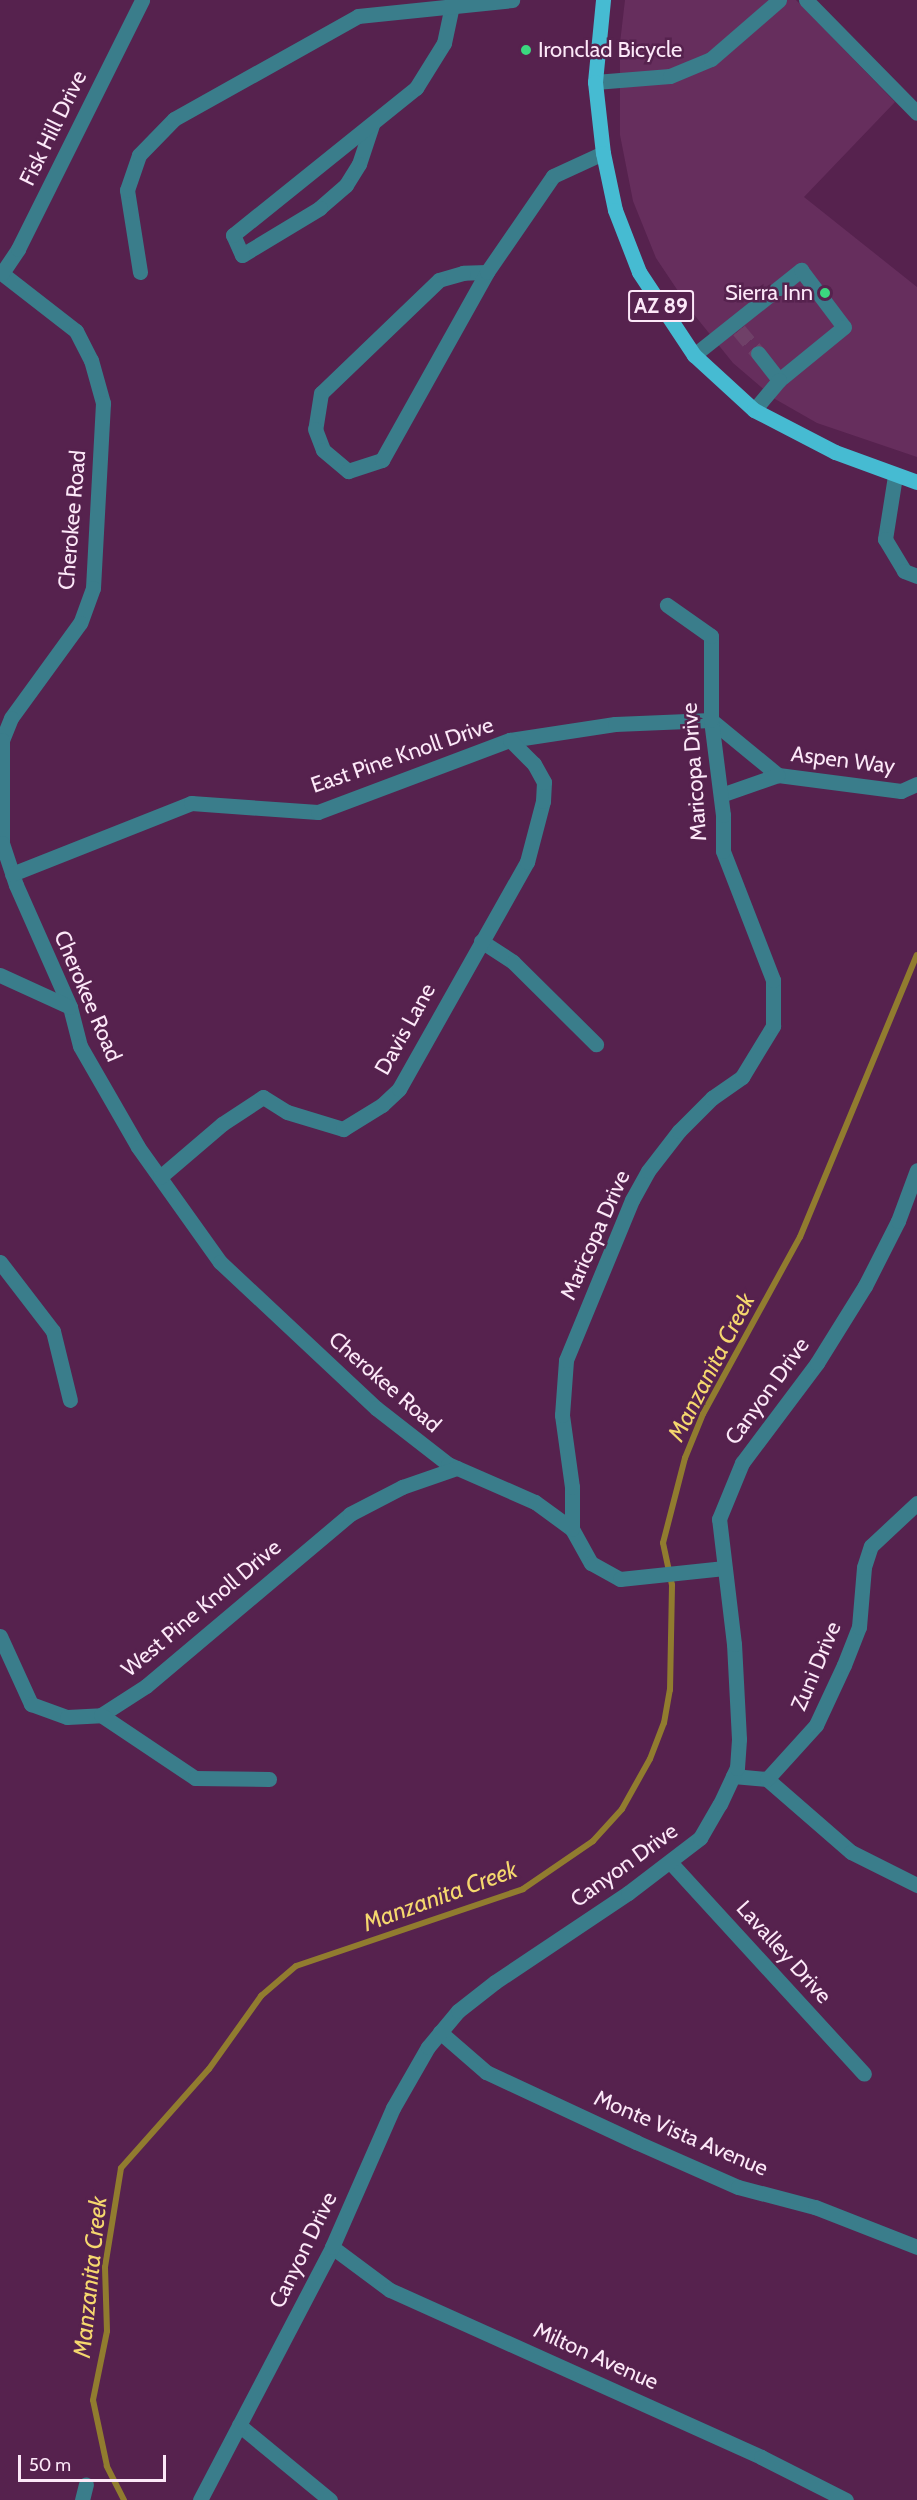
<!DOCTYPE html>
<html>
<head>
<meta charset="utf-8">
<style>
  body { margin:0 }
  #map { position:relative; width:917px; height:2500px; overflow:hidden; background:#56224e; font-family:Cabin,sans-serif }
  div>[style] { position:absolute }
  .built>* { inset:0; background:#662e5d }
  .stream>* { height:6px; margin:-3px; padding:0 3px; transform-origin:3px; border-radius:3px; background:#917c2f }
  .minor-tunnel>* { height:15px; margin-top:-7.5px; transform-origin:0; background:repeating-linear-gradient(90deg,#6f4068 0 15px,transparent 0 23px) }
  .minor>* { height:15px; margin:-7.5px; padding:0 7.5px; transform-origin:7.5px; border-radius:7.5px; background:#3a7d8b }
  .major>* { height:15px; margin:-7.5px; padding:0 7.5px; transform-origin:7.5px; border-radius:7.5px; background:#46bbd2 }
  .dots>* { width:16px; height:16px; translate:-50% -50%; box-sizing:border-box; border:3px solid #56224e; border-radius:50% }
  span { translate:-50% -50%; white-space:nowrap; text-align:center; line-height:1.15; -webkit-text-stroke:5px #56224e; paint-order:stroke }
  .shield-label span { padding:2px 4px; background:#56224e; border:2px solid; border-radius:4px; -webkit-text-stroke-width:0 }
  .shield-label { font-size:21px; color:#fce8f8; font-weight:700 }
  .poi-label { font-size:22px; color:#fce8f8 }
  .left { translate:0 -50%; text-align:left }
  .right { translate:-100% -50%; text-align:right }
  .street-label { font-size:22px; color:#fce8f8 }
  .water-label { font-size:24px; color:#f5d76e; font-style:italic }
  .scale { position:absolute; left:18px; top:2455px; width:148px; height:27px; box-sizing:border-box; border:3px solid #fce8f8; border-top:0; padding-left:8px; font-size:18px; line-height:21px; white-space:nowrap; color:#fce8f8; -webkit-text-stroke:4px #56224e; paint-order:stroke }
</style>
</head>
<body>
<div id="map">
  <div class="built">
    <i style="clip-path:polygon(625px 0,796px 0,895px 102px,804px 197px,917px 287px,917px 457px,817px 423px,775px 399px,733px 363px,692px 312px,656px 258px,633px 201px,620px 135px,620px 43px)"></i>
  </div>
  <div class="stream">
    <i style="left:124px;top:2500px;width:38px;rotate:-117deg"></i>
    <i style="left:107px;top:2466px;width:67px;rotate:-102deg"></i>
    <i style="left:93px;top:2400px;width:70px;rotate:-78.5deg"></i>
    <i style="left:107px;top:2331px;width:64px;rotate:-91.8deg"></i>
    <i style="left:105px;top:2267px;width:100px;rotate:-80.8deg"></i>
    <i style="left:121px;top:2168px;width:132px;rotate:-48.4deg"></i>
    <i style="left:209px;top:2069px;width:90px;rotate:-54.5deg"></i>
    <i style="left:261px;top:1996px;width:46px;rotate:-40.6deg"></i>
    <i style="left:296px;top:1966px;width:240px;rotate:-18.7deg"></i>
    <i style="left:523px;top:1889px;width:85px;rotate:-34.4deg"></i>
    <i style="left:593px;top:1841px;width:43px;rotate:-47.8deg"></i>
    <i style="left:622px;top:1809px;width:57px;rotate:-60.8deg"></i>
    <i style="left:650px;top:1759px;width:39px;rotate:-69deg"></i>
    <i style="left:664px;top:1723px;width:34px;rotate:-80deg"></i>
    <i style="left:670px;top:1690px;width:105px;rotate:-88.9deg"></i>
    <i style="left:672px;top:1585px;width:43px;rotate:-102.1deg"></i>
    <i style="left:663px;top:1543px;width:88px;rotate:-75.5deg"></i>
    <i style="left:685px;top:1458px;width:48px;rotate:-67.8deg"></i>
    <i style="left:703px;top:1414px;width:202px;rotate:-61.3deg"></i>
    <i style="left:800px;top:1237px;width:305px;rotate:-67.5deg"></i>
  </div>
  <div class="minor-tunnel">
    <i style="left:739px;top:330px;width:30px;rotate:50deg"></i>
  </div>
  <div class="minor">
    <i style="left:806px;top:0;width:158px;rotate:45.5deg"></i>
    <i style="left:595px;top:82px;width:75px;rotate:-4.6deg"></i>
    <i style="left:670px;top:76px;width:44px;rotate:-22.5deg"></i>
    <i style="left:711px;top:59px;width:90px;rotate:-40.9deg"></i>
    <i style="left:372px;top:125px;width:41px;rotate:108.4deg"></i>
    <i style="left:359px;top:164px;width:25px;rotate:122deg"></i>
    <i style="left:346px;top:185px;width:35px;rotate:139deg"></i>
    <i style="left:320px;top:208px;width:91px;rotate:148.9deg"></i>
    <i style="left:242px;top:255px;width:22px;rotate:-114deg"></i>
    <i style="left:233px;top:235px;width:235px;rotate:-38.8deg"></i>
    <i style="left:416px;top:88px;width:53px;rotate:-58.1deg"></i>
    <i style="left:444px;top:43px;width:38px;rotate:-78deg"></i>
    <i style="left:0;top:272px;width:96px;rotate:37.8deg"></i>
    <i style="left:76px;top:331px;width:33px;rotate:63deg"></i>
    <i style="left:91px;top:360px;width:45px;rotate:74.4deg"></i>
    <i style="left:103px;top:403px;width:185px;rotate:93.1deg"></i>
    <i style="left:93px;top:588px;width:37px;rotate:110deg"></i>
    <i style="left:80px;top:623px;width:117px;rotate:126deg"></i>
    <i style="left:11px;top:718px;width:24px;rotate:112deg"></i>
    <i style="left:2px;top:740px;width:103px;rotate:90deg"></i>
    <i style="left:2px;top:843px;width:44px;rotate:71.6deg"></i>
    <i style="left:16px;top:885px;width:133px;rotate:66.1deg"></i>
    <i style="left:70px;top:1007px;width:40px;rotate:75.6deg"></i>
    <i style="left:80px;top:1046px;width:116px;rotate:60.1deg"></i>
    <i style="left:138px;top:1147px;width:141px;rotate:54.5deg"></i>
    <i style="left:220px;top:1262px;width:214px;rotate:43.1deg"></i>
    <i style="left:376px;top:1408px;width:91px;rotate:37.9deg"></i>
    <i style="left:448px;top:1464px;width:95px;rotate:23.6deg"></i>
    <i style="left:535px;top:1502px;width:46px;rotate:36.1deg"></i>
    <i style="left:572px;top:1529px;width:39px;rotate:61deg"></i>
    <i style="left:591px;top:1563px;width:33px;rotate:29deg"></i>
    <i style="left:620px;top:1579px;width:105px;rotate:-6deg"></i>
    <i style="left:140px;top:272px;width:83px;rotate:-99deg"></i>
    <i style="left:127px;top:190px;width:37px;rotate:-71deg"></i>
    <i style="left:139px;top:155px;width:50px;rotate:-45.8deg"></i>
    <i style="left:174px;top:119px;width:211px;rotate:-29.2deg"></i>
    <i style="left:358px;top:16px;width:155px;rotate:-5.9deg"></i>
    <i style="left:487px;top:272px;width:24px;rotate:178deg"></i>
    <i style="left:463px;top:273px;width:25px;rotate:164deg"></i>
    <i style="left:439px;top:280px;width:163px;rotate:136.2deg"></i>
    <i style="left:321px;top:393px;width:36px;rotate:99deg"></i>
    <i style="left:315px;top:429px;width:22px;rotate:69deg"></i>
    <i style="left:323px;top:450px;width:33px;rotate:40deg"></i>
    <i style="left:348px;top:471px;width:36px;rotate:-18deg"></i>
    <i style="left:382px;top:460px;width:215px;rotate:-60.8deg"></i>
    <i style="left:487px;top:272px;width:116px;rotate:-55.5deg"></i>
    <i style="left:553px;top:176px;width:55px;rotate:-24.7deg"></i>
    <i style="left:2px;top:273px;width:29px;rotate:-56deg"></i>
    <i style="left:18px;top:249px;width:278px;rotate:-63.5deg"></i>
    <i style="left:694px;top:355px;width:137px;rotate:-38.5deg"></i>
    <i style="left:801px;top:270px;width:71px;rotate:53deg"></i>
    <i style="left:844px;top:327px;width:84px;rotate:140.8deg"></i>
    <i style="left:779px;top:380px;width:34px;rotate:-128deg"></i>
    <i style="left:754px;top:410px;width:39px;rotate:-50deg"></i>
    <i style="left:895px;top:476px;width:64px;rotate:99deg"></i>
    <i style="left:885px;top:539px;width:37px;rotate:59deg"></i>
    <i style="left:904px;top:571px;width:14px;rotate:21deg"></i>
    <i style="left:711px;top:720px;width:87px;rotate:39.4deg"></i>
    <i style="left:778px;top:775px;width:124px;rotate:7.4deg"></i>
    <i style="left:901px;top:791px;width:17px;rotate:-24deg"></i>
    <i style="left:721px;top:795px;width:60px;rotate:-19.3deg"></i>
    <i style="left:12px;top:874px;width:193px;rotate:-21.6deg"></i>
    <i style="left:191px;top:803px;width:127px;rotate:4.1deg"></i>
    <i style="left:318px;top:812px;width:205px;rotate:-20.6deg"></i>
    <i style="left:510px;top:740px;width:106px;rotate:-8.7deg"></i>
    <i style="left:615px;top:724px;width:96px;rotate:-2.4deg"></i>
    <i style="left:481px;top:941px;width:38px;rotate:33deg"></i>
    <i style="left:513px;top:962px;width:117px;rotate:44.7deg"></i>
    <i style="left:0;top:975px;width:77px;rotate:24.6deg"></i>
    <i style="left:160px;top:1177px;width:82px;rotate:-40.5deg"></i>
    <i style="left:222px;top:1124px;width:49px;rotate:-33.4deg"></i>
    <i style="left:263px;top:1097px;width:28px;rotate:32deg"></i>
    <i style="left:287px;top:1112px;width:59px;rotate:16.9deg"></i>
    <i style="left:343px;top:1129px;width:46px;rotate:-31.6deg"></i>
    <i style="left:382px;top:1105px;width:23px;rotate:-43deg"></i>
    <i style="left:399px;top:1089px;width:261px;rotate:-60.6deg"></i>
    <i style="left:527px;top:862px;width:63px;rotate:-75.3deg"></i>
    <i style="left:543px;top:801px;width:19px;rotate:-87deg"></i>
    <i style="left:544px;top:782px;width:21px;rotate:-119deg"></i>
    <i style="left:534px;top:764px;width:34px;rotate:-135deg"></i>
    <i style="left:0;top:1262px;width:87px;rotate:52.5deg"></i>
    <i style="left:53px;top:1331px;width:71px;rotate:76.2deg"></i>
    <i style="left:572px;top:1529px;width:42px;rotate:-90deg"></i>
    <i style="left:572px;top:1487px;width:73px;rotate:-97.9deg"></i>
    <i style="left:562px;top:1415px;width:55px;rotate:-85.8deg"></i>
    <i style="left:566px;top:1360px;width:173px;rotate:-67.6deg"></i>
    <i style="left:632px;top:1200px;width:33px;rotate:-61deg"></i>
    <i style="left:648px;top:1171px;width:51px;rotate:-52.2deg"></i>
    <i style="left:679px;top:1131px;width:47px;rotate:-45deg"></i>
    <i style="left:712px;top:1098px;width:37px;rotate:-35deg"></i>
    <i style="left:742px;top:1077px;width:60px;rotate:-58.7deg"></i>
    <i style="left:773px;top:1026px;width:46px;rotate:-90deg"></i>
    <i style="left:773px;top:980px;width:138px;rotate:-111.2deg"></i>
    <i style="left:723px;top:851px;width:36px;rotate:-90deg"></i>
    <i style="left:723px;top:815px;width:96px;rotate:-97.2deg"></i>
    <i style="left:711px;top:720px;width:84px;rotate:-90deg"></i>
    <i style="left:711px;top:636px;width:54px;rotate:-144.8deg"></i>
    <i style="left:0;top:1636px;width:75px;rotate:65.5deg"></i>
    <i style="left:31px;top:1704px;width:38px;rotate:20deg"></i>
    <i style="left:67px;top:1717px;width:34px;rotate:-3deg"></i>
    <i style="left:101px;top:1715px;width:54px;rotate:-32.8deg"></i>
    <i style="left:146px;top:1686px;width:267px;rotate:-40.1deg"></i>
    <i style="left:350px;top:1514px;width:59px;rotate:-27.4deg"></i>
    <i style="left:402px;top:1487px;width:58px;rotate:-19.1deg"></i>
    <i style="left:101px;top:1715px;width:113px;rotate:33.8deg"></i>
    <i style="left:195px;top:1778px;width:74px;rotate:0.8deg"></i>
    <i style="left:733px;top:1776px;width:34px;rotate:5deg"></i>
    <i style="left:767px;top:1779px;width:111px;rotate:41deg"></i>
    <i style="left:851px;top:1852px;width:74px;rotate:26.6deg"></i>
    <i style="left:767px;top:1779px;width:73px;rotate:-47.8deg"></i>
    <i style="left:816px;top:1725px;width:66px;rotate:-65deg"></i>
    <i style="left:844px;top:1665px;width:41px;rotate:-68.5deg"></i>
    <i style="left:859px;top:1627px;width:60px;rotate:-85.2deg"></i>
    <i style="left:864px;top:1567px;width:22px;rotate:-72deg"></i>
    <i style="left:871px;top:1546px;width:63px;rotate:-43.1deg"></i>
    <i style="left:670px;top:1862px;width:287px;rotate:47.5deg"></i>
    <i style="left:440px;top:2032px;width:61px;rotate:41deg"></i>
    <i style="left:486px;top:2072px;width:166px;rotate:25deg"></i>
    <i style="left:636px;top:2142px;width:111px;rotate:23.8deg"></i>
    <i style="left:738px;top:2187px;width:80px;rotate:14.6deg"></i>
    <i style="left:815px;top:2207px;width:110px;rotate:21.4deg"></i>
    <i style="left:332px;top:2247px;width:72px;rotate:36.6deg"></i>
    <i style="left:390px;top:2290px;width:407px;rotate:24.2deg"></i>
    <i style="left:761px;top:2457px;width:95px;rotate:26.8deg"></i>
    <i style="left:239px;top:2425px;width:118px;rotate:39.5deg"></i>
    <i style="left:82px;top:2500px;width:16px;rotate:-76deg"></i>
    <i style="left:200px;top:2500px;width:285px;rotate:-62.4deg"></i>
    <i style="left:332px;top:2247px;width:152px;rotate:-66.3deg"></i>
    <i style="left:393px;top:2108px;width:70px;rotate:-60.2deg"></i>
    <i style="left:428px;top:2047px;width:47px;rotate:-50.2deg"></i>
    <i style="left:458px;top:2011px;width:47px;rotate:-38.1deg"></i>
    <i style="left:495px;top:1982px;width:160px;rotate:-33.8deg"></i>
    <i style="left:628px;top:1893px;width:91px;rotate:-37.4deg"></i>
    <i style="left:700px;top:1838px;width:39px;rotate:-60deg"></i>
    <i style="left:720px;top:1804px;width:40px;rotate:-65deg"></i>
    <i style="left:737px;top:1768px;width:29px;rotate:-86deg"></i>
    <i style="left:739px;top:1739px;width:95px;rotate:-93deg"></i>
    <i style="left:734px;top:1644px;width:126px;rotate:-96.8deg"></i>
    <i style="left:719px;top:1519px;width:61px;rotate:-67.7deg"></i>
    <i style="left:742px;top:1463px;width:125px;rotate:-53.1deg"></i>
    <i style="left:817px;top:1363px;width:91px;rotate:-58.1deg"></i>
    <i style="left:865px;top:1286px;width:73px;rotate:-63.1deg"></i>
    <i style="left:898px;top:1221px;width:54px;rotate:-69.6deg"></i>
  </div>
  <div class="major">
    <i style="left:603px;top:0;width:82px;rotate:95.6deg"></i>
    <i style="left:595px;top:82px;width:71px;rotate:83.6deg"></i>
    <i style="left:603px;top:153px;width:58px;rotate:78.1deg"></i>
    <i style="left:615px;top:210px;width:66px;rotate:68.8deg"></i>
    <i style="left:639px;top:272px;width:100px;rotate:56.5deg"></i>
    <i style="left:694px;top:355px;width:81px;rotate:42.5deg"></i>
    <i style="left:754px;top:410px;width:91px;rotate:27.4deg"></i>
    <i style="left:835px;top:452px;width:87px;rotate:20.1deg"></i>
  </div>
  <div class="dots">
    <i style="left:526px;top:50px;background:#3bd77f"></i>
    <i style="left:825px;top:293px;background:#3bd77f"></i>
  </div>
  <div class="shield-label">
    <span style="left:661px;top:306px">AZ 89</span>
  </div>
  <div class="poi-label">
    <span class="left" style="left:538px;top:50px">Ironclad Bicycle</span>
    <span class="right" style="left:813px;top:293px">Sierra Inn</span>
  </div>
  <div class="street-label">
    <span style="left:53px;top:128px;rotate:-64deg">Fisk Hill Drive</span>
    <span style="left:72px;top:520px;rotate:-85deg">Cherokee Road</span>
    <span style="left:402px;top:755px;rotate:-19deg">East Pine Knoll Drive</span>
    <span style="left:843px;top:760px;rotate:7deg">Aspen Way</span>
    <span style="left:694px;top:772px;rotate:-94deg">Maricopa Drive</span>
    <span style="left:88px;top:996px;rotate:67deg">Cherokee Road</span>
    <span style="left:405px;top:1029px;rotate:-61deg">Davis Lane</span>
    <span style="left:595px;top:1235px;rotate:-66deg">Maricopa Drive</span>
    <span style="left:385px;top:1382px;rotate:41deg">Cherokee Road</span>
    <span style="left:767px;top:1391px;rotate:-54deg">Canyon Drive</span>
    <span style="left:201px;top:1608px;rotate:-40deg">West Pine Knoll Drive</span>
    <span style="left:816px;top:1666px;rotate:-67deg">Zuni Drive</span>
    <span style="left:624px;top:1865px;rotate:-36deg">Canyon Drive</span>
    <span style="left:784px;top:1952px;rotate:48deg">Lavalley Drive</span>
    <span style="left:681px;top:2133px;rotate:23deg">Monte Vista Avenue</span>
    <span style="left:303px;top:2250px;rotate:-64deg">Canyon Drive</span>
    <span style="left:596px;top:2356px;rotate:24deg">Milton Avenue</span>
  </div>
  <div class="water-label">
    <span style="left:711px;top:1367px;rotate:-63deg">Manzanita Creek</span>
    <span style="left:440px;top:1896px;rotate:-20deg">Manzanita Creek</span>
    <span style="left:90px;top:2277px;rotate:-84deg">Manzanita Creek</span>
  </div>
  <div class="scale">50 m</div>
</div>
</body>
</html>
